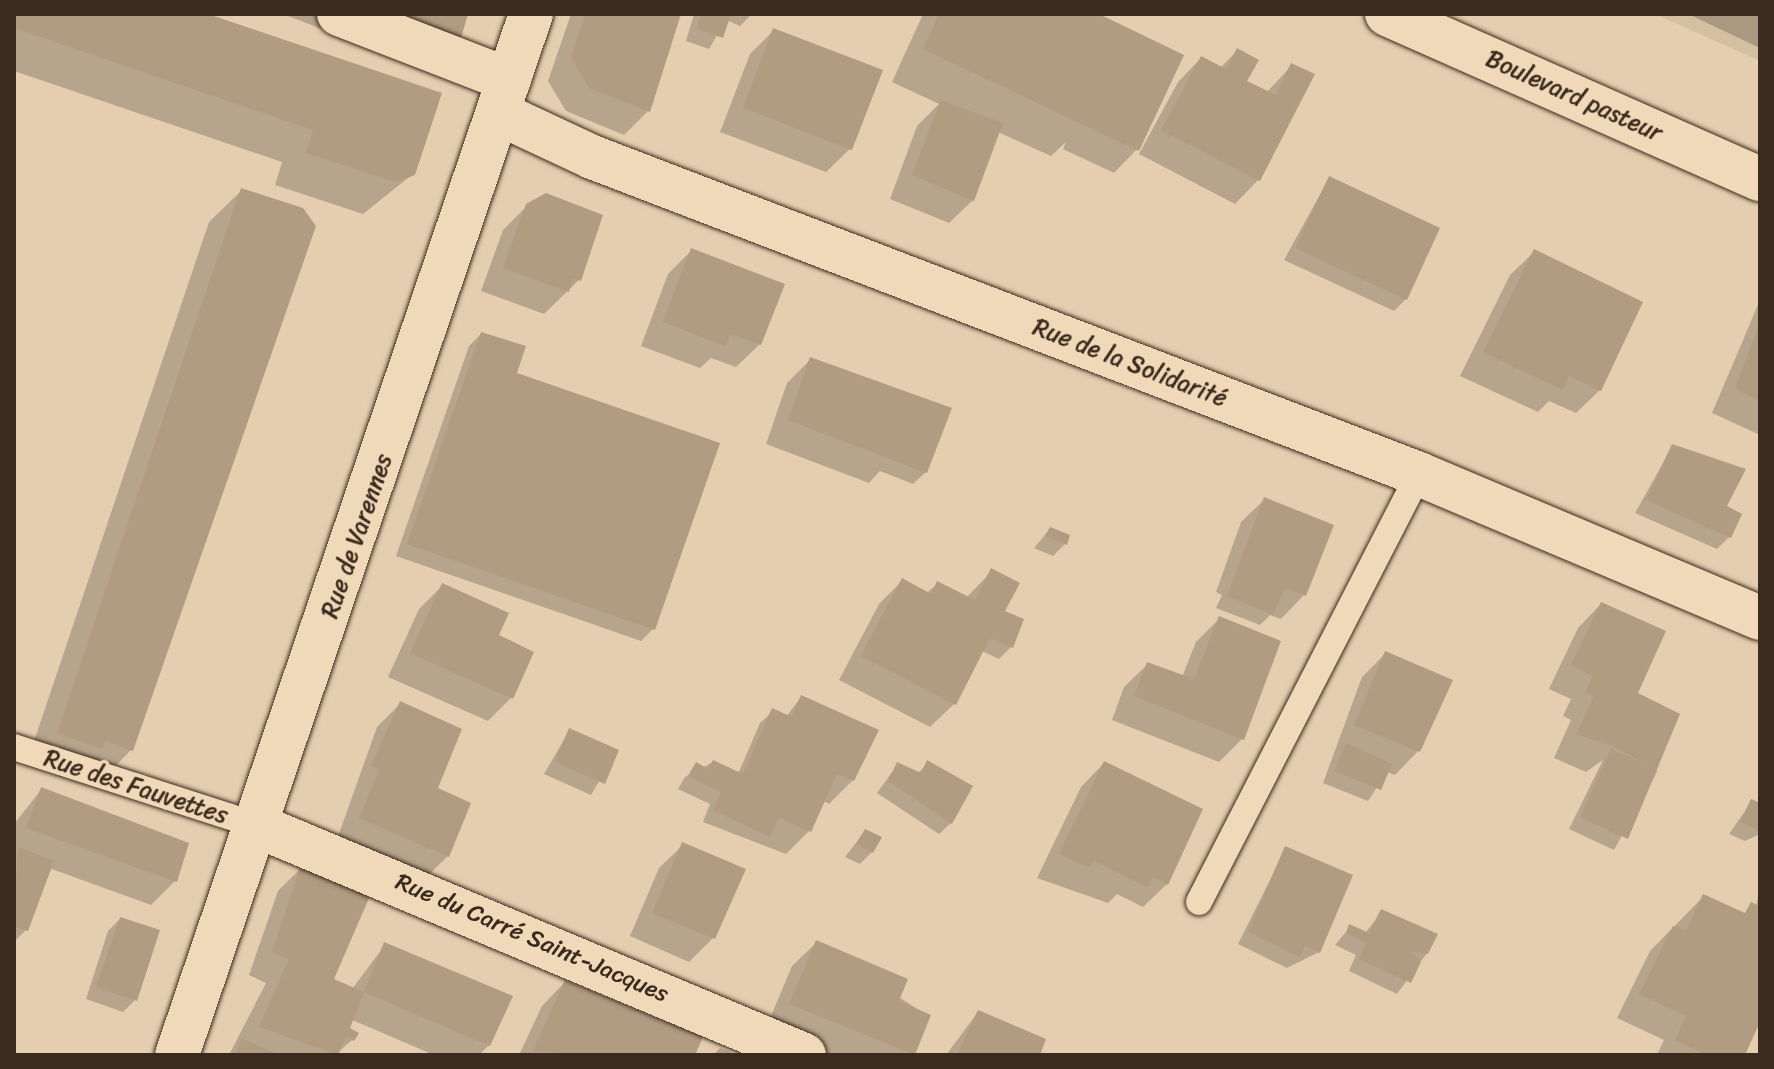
<!DOCTYPE html>
<html>
<head>
<meta charset="utf-8">
<style>
  body { margin:0 }
  #map { position:relative; width:1774px; height:1069px; overflow:hidden; background:#e5ceaf; font-family:Sriracha,sans-serif }
  div>[style] { position:absolute }
  .built>* { inset:0; background:#d5bfa1 }
  .shadow>* { inset:0; background:#0003 }
  .building>* { inset:0; background:#b19b81 }
  .roads { filter:drop-shadow(0 0 2px #3b2a1e) drop-shadow(0 0 2px #3b2a1e) }
  .service>* { height:26px; margin:-13px; padding:0 13px; transform-origin:13px; border-radius:13px; background:#f0d9b8 }
  .minor>* { height:44px; margin:-22px; padding:0 22px; transform-origin:22px; border-radius:22px; background:#f0d9b8 }
  span { translate:-50% -50%; white-space:nowrap; text-align:center; line-height:1.15; -webkit-text-stroke:7px #f0d9b8; paint-order:stroke }
  .street-label { font-size:24px; color:#3b2a1e }
  .frame { position:absolute; inset:0; border:16px solid #3b2a1e; pointer-events:none }
</style>
</head>
<body>
<div id="map">
  <div class="built">
    <i style="clip-path:polygon(1655px 14px,1760px 14px,1760px 61px)"></i>
  </div>
  <div class="shadow">
    <i style="clip-path:polygon(14px 14px,202px 14px,413px 174px,363px 214px,275px 185px,282px 162px,14px 71px)"></i>
    <i style="clip-path:polygon(283px 14px,466px 14px,427px 70px)"></i>
    <i style="clip-path:polygon(571px 14px,679px 14px,648px 111px,624px 135px,566px 111px,548px 81px)"></i>
    <i style="clip-path:polygon(694px 14px,752px 14px,740px 26px,726px 20px,709px 49px,686px 41px)"></i>
    <i style="clip-path:polygon(923px 14px,1094px 14px,1137px 149px,1114px 173px,1063px 149px,1066px 142px,1051px 156px,998px 132px,973px 200px,949px 223px,890px 199px,917px 126px,939px 104px,892px 82px)"></i>
    <i style="clip-path:polygon(1688px 14px,1760px 14px,1760px 48px)"></i>
    <i style="clip-path:polygon(774px 30px,850px 149px,826px 172px,720px 132px,750px 54px)"></i>
    <i style="clip-path:polygon(1237px 51px,1244px 82px,1266px 93px,1292px 65px,1312px 75px,1258px 180px,1235px 204px,1139px 154px,1178px 82px,1201px 58px,1220px 68px)"></i>
    <i style="clip-path:polygon(1329px 178px,1406px 299px,1394px 311px,1284px 260px)"></i>
    <i style="clip-path:polygon(242px 190px,131px 750px,99px 783px,26px 765px,209px 222px)"></i>
    <i style="clip-path:polygon(527px 206px,579px 280px,544px 314px,481px 291px,503px 230px)"></i>
    <i style="clip-path:polygon(692px 250px,760px 344px,736px 367px,711px 358px,700px 368px,641px 346px,668px 274px)"></i>
    <i style="clip-path:polygon(1534px 252px,1600px 390px,1576px 413px,1549px 401px,1538px 412px,1460px 376px,1510px 275px)"></i>
    <i style="clip-path:polygon(1760px 300px,1760px 435px,1712px 413px)"></i>
    <i style="clip-path:polygon(481px 334px,515px 374px,653px 629px,641px 641px,396px 556px,469px 346px)"></i>
    <i style="clip-path:polygon(811px 359px,926px 472px,913px 484px,880px 471px,869px 483px,766px 444px,787px 383px)"></i>
    <i style="clip-path:polygon(1672px 447px,1724px 507px,1729px 537px,1717px 549px,1635px 513px)"></i>
    <i style="clip-path:polygon(1265px 499px,1331px 526px,1304px 595px,1281px 619px,1270px 615px,1260px 625px,1216px 608px,1222px 595px,1216px 592px,1241px 522px)"></i>
    <i style="clip-path:polygon(1050px 529px,1065px 544px,1053px 556px,1034px 548px)"></i>
    <i style="clip-path:polygon(992px 571px,998px 620px,1011px 647px,999px 659px,982px 651px,954px 704px,930px 727px,839px 680px,879px 604px,902px 581px,928px 592px,937px 584px,966px 598px)"></i>
    <i style="clip-path:polygon(442px 586px,496px 636px,511px 698px,488px 721px,388px 677px,419px 609px)"></i>
    <i style="clip-path:polygon(1601px 604px,1657px 772px,1614px 850px,1569px 829px,1603px 760px,1586px 772px,1554px 758px,1571px 720px,1563px 716px,1571px 699px,1549px 689px,1578px 628px)"></i>
    <i style="clip-path:polygon(1220px 618px,1242px 739px,1219px 762px,1112px 720px,1124px 687px,1148px 664px,1182px 677px,1196px 642px)"></i>
    <i style="clip-path:polygon(1385px 654px,1418px 751px,1395px 775px,1387px 772px,1368px 801px,1323px 783px,1362px 677px)"></i>
    <i style="clip-path:polygon(801px 697px,853px 780px,829px 804px,823px 801px,809px 831px,786px 854px,703px 822px,710px 804px,678px 789px,685px 777px,713px 762px,738px 774px,760px 723px,773px 711px,786px 717px)"></i>
    <i style="clip-path:polygon(400px 704px,435px 789px,448px 856px,424px 879px,336px 842px,377px 727px)"></i>
    <i style="clip-path:polygon(569px 731px,617px 751px,591px 795px,544px 774px)"></i>
    <i style="clip-path:polygon(928px 763px,951px 823px,939px 834px,877px 793px,897px 765px,917px 774px)"></i>
    <i style="clip-path:polygon(1104px 763px,1167px 884px,1143px 907px,1117px 894px,1108px 903px,1037px 878px,1081px 787px)"></i>
    <i style="clip-path:polygon(41px 790px,187px 844px,175px 881px,151px 905px,49px 868px,26px 930px,14px 942px,14px 824px)"></i>
    <i style="clip-path:polygon(1752px 801px,1760px 805px,1760px 834px,1745px 841px,1729px 834px)"></i>
    <i style="clip-path:polygon(865px 831px,872px 852px,860px 864px,845px 857px)"></i>
    <i style="clip-path:polygon(683px 845px,743px 870px,713px 938px,689px 962px,630px 936px,659px 868px)"></i>
    <i style="clip-path:polygon(1286px 848px,1319px 952px,1287px 968px,1238px 944px)"></i>
    <i style="clip-path:polygon(301px 868px,332px 980px,352px 989px,385px 945px,489px 1045px,479px 1055px,434px 1055px,350px 1019px,343px 1038px,350px 1030px,352px 1040px,335px 1055px,229px 1055px,266px 983px,249px 975px,278px 891px)"></i>
    <i style="clip-path:polygon(1760px 886px,1760px 1018px,1743px 1055px,1657px 1055px,1664px 1040px,1617px 1018px,1650px 951px,1704px 896px,1742px 914px,1756px 907px)"></i>
    <i style="clip-path:polygon(1382px 912px,1427px 953px,1397px 994px,1349px 971px,1356px 955px,1335px 945px,1350px 927px,1365px 933px)"></i>
    <i style="clip-path:polygon(120px 919px,135px 1000px,123px 1012px,86px 999px,108px 931px)"></i>
    <i style="clip-path:polygon(816px 943px,928px 1016px,913px 1055px,829px 1055px,766px 1028px,792px 966px)"></i>
    <i style="clip-path:polygon(565px 982px,700px 1038px,693px 1055px,519px 1055px,542px 1006px)"></i>
    <i style="clip-path:polygon(978px 1012px,1037px 1055px,946px 1055px)"></i>
    <i style="clip-path:polygon(720px 1048px,738px 1055px,713px 1055px)"></i>
  </div>
  <div class="building">
    <i style="clip-path:polygon(14px 14px,208px 14px,442px 93px,415px 175px,396px 182px,306px 153px,313px 130px,14px 28px)"></i>
    <i style="clip-path:polygon(398px 14px,468px 14px,461px 38px)"></i>
    <i style="clip-path:polygon(585px 14px,681px 14px,650px 112px,589px 88px,571px 57px)"></i>
    <i style="clip-path:polygon(701px 14px,731px 14px,723px 38px,697px 29px)"></i>
    <i style="clip-path:polygon(939px 14px,1099px 14px,1184px 55px,1139px 151px,923px 49px)"></i>
    <i style="clip-path:polygon(773px 28px,883px 70px,852px 150px,743px 108px)"></i>
    <i style="clip-path:polygon(1237px 48px,1259px 60px,1247px 81px,1276px 95px,1291px 63px,1315px 74px,1260px 181px,1161px 130px,1201px 56px,1226px 69px)"></i>
    <i style="clip-path:polygon(941px 100px,1003px 123px,974px 201px,912px 175px)"></i>
    <i style="clip-path:polygon(1329px 176px,1440px 228px,1407px 300px,1295px 248px)"></i>
    <i style="clip-path:polygon(241px 188px,303px 208px,316px 226px,133px 751px,105px 741px,102px 749px,57px 733px)"></i>
    <i style="clip-path:polygon(546px 193px,603px 215px,581px 281px,573px 278px,569px 292px,503px 268px,526px 204px)"></i>
    <i style="clip-path:polygon(691px 248px,785px 284px,761px 345px,731px 334px,725px 346px,663px 322px)"></i>
    <i style="clip-path:polygon(1534px 249px,1643px 302px,1601px 391px,1569px 376px,1563px 390px,1483px 352px)"></i>
    <i style="clip-path:polygon(1760px 323px,1760px 401px,1735px 389px)"></i>
    <i style="clip-path:polygon(481px 332px,526px 346px,517px 373px,720px 443px,655px 630px,407px 544px)"></i>
    <i style="clip-path:polygon(810px 357px,952px 408px,927px 473px,788px 420px)"></i>
    <i style="clip-path:polygon(1672px 444px,1746px 469px,1727px 506px,1742px 514px,1731px 538px,1646px 500px)"></i>
    <i style="clip-path:polygon(1264px 497px,1334px 525px,1306px 596px,1285px 588px,1273px 615px,1227px 596px)"></i>
    <i style="clip-path:polygon(1050px 527px,1070px 535px,1067px 545px,1045px 536px)"></i>
    <i style="clip-path:polygon(991px 568px,1020px 583px,1005px 611px,1024px 619px,1013px 648px,990px 638px,956px 705px,861px 656px,902px 578px,931px 594px,937px 581px,975px 600px)"></i>
    <i style="clip-path:polygon(442px 583px,509px 613px,499px 635px,534px 652px,513px 699px,410px 653px)"></i>
    <i style="clip-path:polygon(1601px 602px,1666px 631px,1638px 693px,1680px 714px,1628px 839px,1580px 817px,1611px 749px,1647px 765px,1613px 746px,1576px 734px,1594px 696px,1585px 692px,1593px 676px,1571px 665px)"></i>
    <i style="clip-path:polygon(1219px 616px,1281px 641px,1244px 740px,1134px 696px,1147px 662px,1194px 679px)"></i>
    <i style="clip-path:polygon(1385px 651px,1453px 680px,1420px 752px,1354px 725px)"></i>
    <i style="clip-path:polygon(801px 695px,879px 730px,854px 781px,837px 774px,811px 832px,779px 818px,770px 837px,713px 810px,721px 792px,688px 776px,696px 762px,708px 769px,713px 760px,743px 774px,772px 708px,792px 717px)"></i>
    <i style="clip-path:polygon(400px 701px,462px 729px,438px 788px,471px 803px,449px 857px,359px 818px,379px 770px,371px 766px)"></i>
    <i style="clip-path:polygon(569px 728px,619px 750px,605px 784px,555px 762px)"></i>
    <i style="clip-path:polygon(1346px 743px,1392px 764px,1381px 790px,1334px 771px)"></i>
    <i style="clip-path:polygon(927px 760px,973px 786px,952px 824px,888px 781px,897px 762px,921px 773px)"></i>
    <i style="clip-path:polygon(1104px 761px,1203px 809px,1168px 885px,1153px 877px,1148px 888px,1094px 861px,1089px 868px,1059px 854px)"></i>
    <i style="clip-path:polygon(41px 787px,189px 843px,177px 882px,26px 828px)"></i>
    <i style="clip-path:polygon(1751px 799px,1760px 803px,1759px 830px,1740px 822px)"></i>
    <i style="clip-path:polygon(865px 829px,882px 837px,873px 853px,856px 844px)"></i>
    <i style="clip-path:polygon(682px 842px,746px 869px,715px 939px,652px 913px)"></i>
    <i style="clip-path:polygon(1285px 846px,1353px 875px,1320px 953px,1305px 946px,1300px 957px,1248px 932px)"></i>
    <i style="clip-path:polygon(18px 847px,54px 861px,28px 931px,14px 926px)"></i>
    <i style="clip-path:polygon(301px 865px,370px 896px,334px 979px,364px 992px,350px 1028px,359px 1033px,354px 1041px,346px 1037px,338px 1055px,259px 1027px,289px 959px,272px 952px)"></i>
    <i style="clip-path:polygon(1703px 894px,1745px 913px,1751px 902px,1760px 906px,1760px 1022px,1745px 1055px,1707px 1055px,1675px 1040px,1686px 1016px,1639px 994px,1673px 926px,1686px 931px)"></i>
    <i style="clip-path:polygon(1381px 909px,1438px 934px,1428px 954px,1410px 951px,1421px 962px,1411px 983px,1359px 959px,1366px 943px,1346px 933px,1349px 924px,1369px 933px)"></i>
    <i style="clip-path:polygon(120px 917px,160px 930px,137px 1001px,96px 987px)"></i>
    <i style="clip-path:polygon(816px 940px,908px 979px,899px 1001px,931px 1015px,915px 1055px,789px 1004px)"></i>
    <i style="clip-path:polygon(384px 942px,513px 996px,490px 1046px,364px 992px)"></i>
    <i style="clip-path:polygon(565px 980px,703px 1037px,695px 1055px,532px 1052px)"></i>
    <i style="clip-path:polygon(978px 1010px,1046px 1039px,1040px 1055px,957px 1055px)"></i>
    <i style="clip-path:polygon(241px 1038px,280px 1055px,236px 1055px)"></i>
  </div>
  <div class="roads">
    <div class="service">
      <i style="left:14px;top:747px;width:256px;rotate:17.9deg"></i>
      <i style="left:1199px;top:902px;width:481px;rotate:-62.8deg"></i>
    </div>
    <div class="minor">
      <i style="left:339px;top:14px;width:182px;rotate:21.2deg"></i>
      <i style="left:1387px;top:14px;width:408px;rotate:23.9deg"></i>
      <i style="left:498px;top:113px;width:104px;rotate:25.1deg"></i>
      <i style="left:592px;top:157px;width:886px;rotate:20.97deg"></i>
      <i style="left:1419px;top:474px;width:370px;rotate:22.9deg"></i>
      <i style="left:258px;top:826px;width:592px;rotate:22.75deg"></i>
      <i style="left:177px;top:1055px;width:1100px;rotate:-71.22deg"></i>
    </div>
  </div>
  <div class="street-label">
    <span style="left:1574px;top:96px;rotate:24deg">Boulevard pasteur</span>
    <span style="left:1130px;top:363px;rotate:21deg">Rue de la Solidarité</span>
    <span style="left:357px;top:536px;rotate:-71deg">Rue de Varennes</span>
    <span style="left:136px;top:787px;rotate:18deg">Rue des Fauvettes</span>
    <span style="left:532px;top:938px;rotate:23deg">Rue du Carré Saint-Jacques</span>
  </div>
  <div class="frame"></div>
</div>
</body>
</html>
